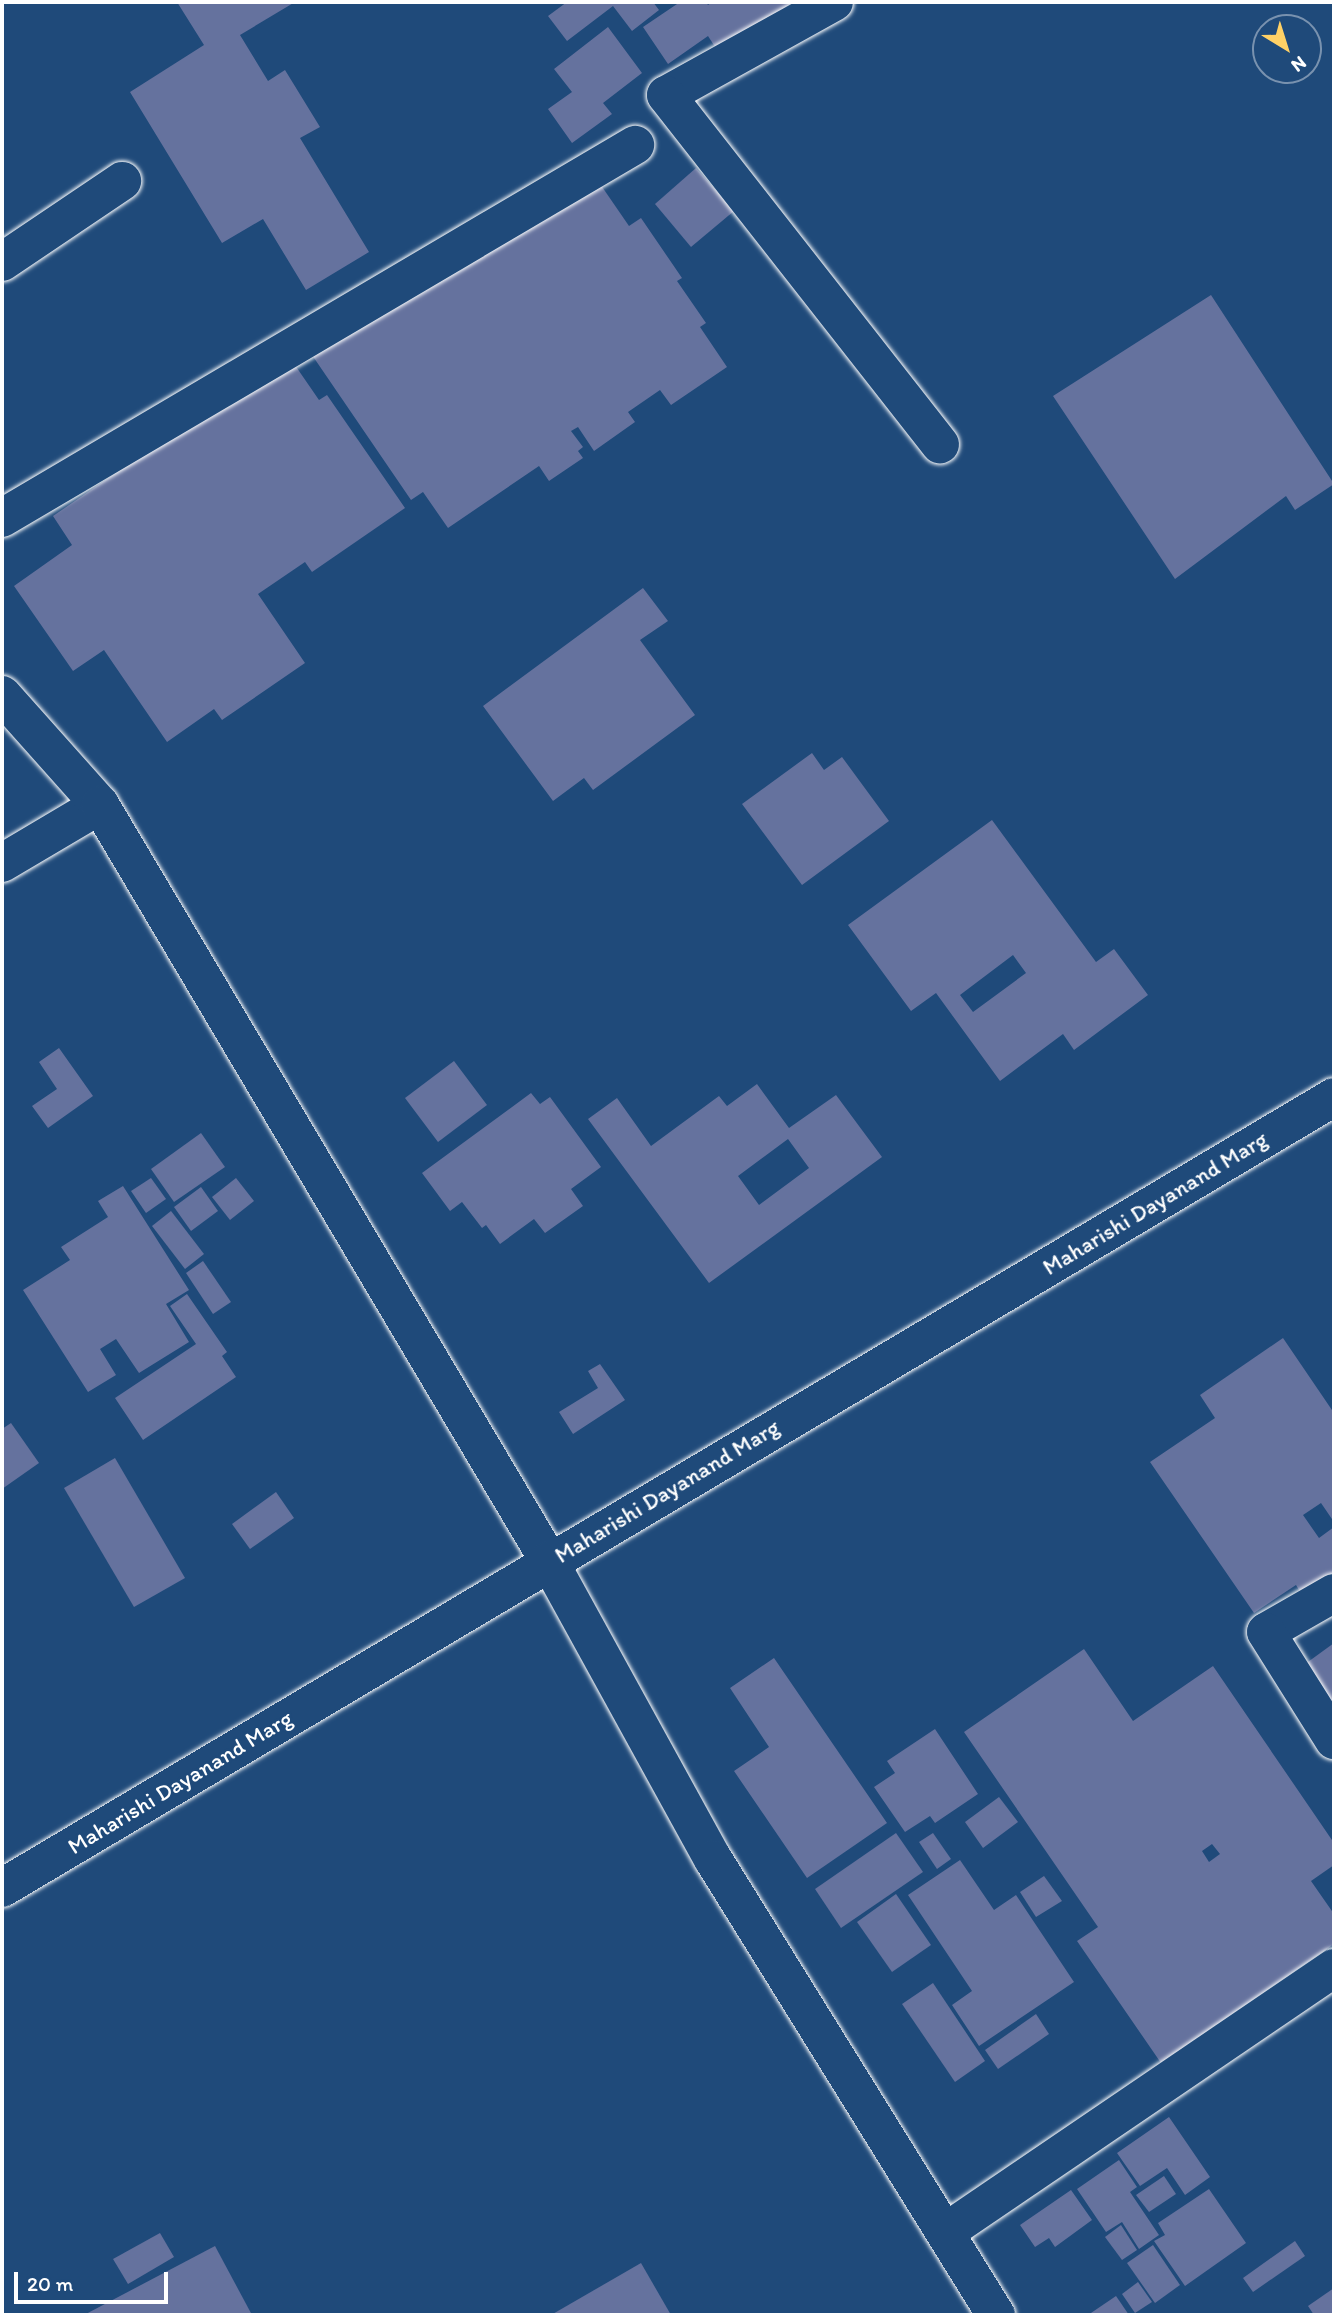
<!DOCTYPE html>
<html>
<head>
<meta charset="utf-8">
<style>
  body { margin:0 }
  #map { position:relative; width:1336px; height:2317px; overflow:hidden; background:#1f4a7a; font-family:Itim,sans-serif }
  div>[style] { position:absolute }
  .building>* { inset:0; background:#65729e }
  .roads { filter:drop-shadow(0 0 2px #fff) drop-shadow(0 0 2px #fff) }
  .street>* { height:38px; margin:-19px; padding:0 19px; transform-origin:19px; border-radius:19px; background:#1f4a7a }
  .secondary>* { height:38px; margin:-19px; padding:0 19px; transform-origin:19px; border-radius:19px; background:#1f4a7a }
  span { translate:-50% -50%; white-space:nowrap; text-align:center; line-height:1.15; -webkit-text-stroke:5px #1f4a7a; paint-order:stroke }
  .street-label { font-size:23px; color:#fff }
  .frame { position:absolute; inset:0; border:4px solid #fff; pointer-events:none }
  .north { position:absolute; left:1252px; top:14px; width:70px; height:70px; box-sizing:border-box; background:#1f4a7a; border:2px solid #7992af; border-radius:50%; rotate:142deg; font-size:19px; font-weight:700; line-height:28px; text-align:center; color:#fff }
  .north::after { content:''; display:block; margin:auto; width:24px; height:32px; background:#ffd166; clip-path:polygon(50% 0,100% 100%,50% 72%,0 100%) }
  .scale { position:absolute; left:14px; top:2272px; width:154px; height:32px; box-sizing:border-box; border:4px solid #fff; border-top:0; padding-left:9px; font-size:21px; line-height:24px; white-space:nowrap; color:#fff; -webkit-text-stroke:5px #1f4a7a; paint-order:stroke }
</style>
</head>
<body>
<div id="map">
  <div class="building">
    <i style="clip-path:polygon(177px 2px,295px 2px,240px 35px,268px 81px,285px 70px,320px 127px,300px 138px,369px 252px,306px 290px,263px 219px,222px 243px,130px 92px,204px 45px)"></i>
    <i style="clip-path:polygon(567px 2px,653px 2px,659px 10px,632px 31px,613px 6px,567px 41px,548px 16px)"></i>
    <i style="clip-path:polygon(680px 2px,706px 2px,708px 5px,712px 2px,793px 2px,719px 53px,708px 36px,668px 64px,643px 27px)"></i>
    <i style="clip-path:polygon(608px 27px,642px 73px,603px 103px,612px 114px,572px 143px,548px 109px,572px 92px,554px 69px)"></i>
    <i style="clip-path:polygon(696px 168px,734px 211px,691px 247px,655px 204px)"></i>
    <i style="clip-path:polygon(596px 178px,629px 226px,641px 218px,682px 278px,677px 281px,706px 323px,700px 327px,727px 367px,671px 405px,660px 390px,628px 412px,635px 422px,594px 451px,578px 427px,571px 431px,583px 447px,578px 451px,583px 458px,549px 481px,539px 466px,448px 528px,423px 492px,411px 500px,312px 355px,452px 258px,460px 271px)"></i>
    <i style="clip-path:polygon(1211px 295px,1334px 484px,1295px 510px,1286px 496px,1175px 579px,1053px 396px)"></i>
    <i style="clip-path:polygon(288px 355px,319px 400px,327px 395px,405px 508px,312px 572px,305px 562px,258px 594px,305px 663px,222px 720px,214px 709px,167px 742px,104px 650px,73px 671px,14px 586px,72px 545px,53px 516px)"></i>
    <i style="clip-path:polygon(643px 588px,668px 621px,640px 640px,695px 715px,593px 790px,584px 778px,553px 801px,483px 706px)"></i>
    <i style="clip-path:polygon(812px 753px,824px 770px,842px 757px,889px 821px,802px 885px,742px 804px)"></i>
    <i style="clip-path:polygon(evenodd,992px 820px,1096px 962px,1114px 949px,1148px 995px,1074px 1050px,1063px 1034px,1000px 1081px,936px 993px,911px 1011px,848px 925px,992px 820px,1013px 955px,1026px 973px,973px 1012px,960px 995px,1013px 955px)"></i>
    <i style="clip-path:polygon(59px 1048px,93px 1096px,48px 1128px,32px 1106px,57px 1089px,39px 1062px)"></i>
    <i style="clip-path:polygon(454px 1061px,487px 1105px,438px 1142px,405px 1098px)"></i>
    <i style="clip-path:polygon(evenodd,757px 1084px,789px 1128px,836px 1095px,882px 1157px,709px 1283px,588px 1119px,617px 1098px,651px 1146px,719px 1096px,727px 1106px,757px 1084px,788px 1139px,809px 1168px,759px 1205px,738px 1176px,788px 1139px)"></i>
    <i style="clip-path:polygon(531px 1093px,540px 1104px,550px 1097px,601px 1167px,571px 1189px,583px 1206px,545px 1233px,534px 1219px,500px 1244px,486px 1225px,482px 1228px,462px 1202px,450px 1211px,422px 1173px)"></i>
    <i style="clip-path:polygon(201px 1133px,225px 1167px,174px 1202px,151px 1169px)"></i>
    <i style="clip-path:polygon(151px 1178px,166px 1199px,146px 1213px,131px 1191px)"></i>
    <i style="clip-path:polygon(236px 1178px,254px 1201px,230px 1220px,212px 1197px)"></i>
    <i style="clip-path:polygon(123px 1186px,189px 1290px,166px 1304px,189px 1342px,139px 1373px,116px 1339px,100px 1349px,116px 1375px,88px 1392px,23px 1290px,70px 1260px,61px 1247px,108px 1217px,98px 1201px)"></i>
    <i style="clip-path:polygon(201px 1187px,218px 1211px,191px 1231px,174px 1207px)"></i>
    <i style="clip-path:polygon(171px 1211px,204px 1254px,185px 1269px,152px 1226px)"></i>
    <i style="clip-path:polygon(203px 1261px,231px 1302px,213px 1314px,186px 1273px)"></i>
    <i style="clip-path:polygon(187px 1294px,227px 1352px,222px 1356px,236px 1377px,143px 1440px,115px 1398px,196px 1344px,170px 1306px)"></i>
    <i style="clip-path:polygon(1283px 1338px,1334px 1413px,1334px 1522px,1321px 1503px,1303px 1515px,1319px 1538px,1334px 1527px,1334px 1572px,1302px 1595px,1296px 1585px,1254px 1613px,1150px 1462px,1215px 1418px,1200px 1395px)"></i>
    <i style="clip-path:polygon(600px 1364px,625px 1400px,573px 1434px,559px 1412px,598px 1388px,588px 1371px)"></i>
    <i style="clip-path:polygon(11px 1423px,39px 1463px,2px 1489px,2px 1429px)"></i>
    <i style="clip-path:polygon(115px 1458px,185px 1578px,134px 1607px,64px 1488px)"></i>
    <i style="clip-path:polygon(276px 1492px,294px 1518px,250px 1549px,232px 1524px)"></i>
    <i style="clip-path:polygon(1334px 1643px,1334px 1714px,1301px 1667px)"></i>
    <i style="clip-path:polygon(evenodd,1084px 1649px,1133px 1721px,1213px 1666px,1334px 1843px,1334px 1865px,1311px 1881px,1334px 1914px,1334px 1944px,1161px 2063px,1077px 1941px,1098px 1927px,964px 1732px,1084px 1649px,1212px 1844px,1220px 1854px,1209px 1862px,1202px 1851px,1212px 1844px)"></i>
    <i style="clip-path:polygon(774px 1658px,887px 1823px,807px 1878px,734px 1771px,769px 1747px,730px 1688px)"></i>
    <i style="clip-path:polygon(935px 1729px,978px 1794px,935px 1823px,930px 1816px,905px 1832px,874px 1787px,895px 1773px,887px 1761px)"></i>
    <i style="clip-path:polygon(999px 1797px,1018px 1822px,983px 1848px,965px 1822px)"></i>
    <i style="clip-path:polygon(896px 1833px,923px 1872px,841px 1928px,815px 1889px)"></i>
    <i style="clip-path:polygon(933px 1833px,951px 1859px,937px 1869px,919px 1842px)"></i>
    <i style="clip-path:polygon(960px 1860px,994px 1910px,1016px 1895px,1074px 1982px,979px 2046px,952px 2005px,972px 1991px,908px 1895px)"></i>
    <i style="clip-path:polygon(1044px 1876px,1062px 1901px,1036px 1917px,1020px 1892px)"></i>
    <i style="clip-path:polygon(896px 1894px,931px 1945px,892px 1972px,857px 1922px)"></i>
    <i style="clip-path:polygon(933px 1983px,985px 2061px,955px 2082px,902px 2004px)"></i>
    <i style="clip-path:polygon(1036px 2014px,1049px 2034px,998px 2069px,985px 2050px)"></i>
    <i style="clip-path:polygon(1169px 2117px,1210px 2177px,1185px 2195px,1167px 2168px,1140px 2186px,1117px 2153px)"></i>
    <i style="clip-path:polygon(1119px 2160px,1137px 2187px,1130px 2192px,1159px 2235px,1139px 2249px,1122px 2222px,1106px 2232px,1077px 2189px)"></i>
    <i style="clip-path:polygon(1164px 2176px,1176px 2194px,1149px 2212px,1136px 2195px)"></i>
    <i style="clip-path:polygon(1209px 2189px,1246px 2243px,1185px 2286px,1154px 2241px,1165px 2235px,1158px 2223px)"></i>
    <i style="clip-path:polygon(1071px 2190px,1092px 2220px,1055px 2247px,1049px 2238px,1035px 2247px,1020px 2225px)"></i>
    <i style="clip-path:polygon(1121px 2225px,1137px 2250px,1122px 2260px,1105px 2237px)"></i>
    <i style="clip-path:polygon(160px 2233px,174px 2257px,128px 2284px,113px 2259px)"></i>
    <i style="clip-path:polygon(1295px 2241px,1305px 2256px,1253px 2292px,1243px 2278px)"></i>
    <i style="clip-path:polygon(1153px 2245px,1180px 2285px,1155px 2303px,1127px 2263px)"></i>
    <i style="clip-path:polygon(215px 2246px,252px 2315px,84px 2315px)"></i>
    <i style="clip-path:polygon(641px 2263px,671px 2315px,551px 2315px)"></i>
    <i style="clip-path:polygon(1138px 2282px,1152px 2302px,1135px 2313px,1122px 2294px)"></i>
    <i style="clip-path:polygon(1334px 2288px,1334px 2315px,1314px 2315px,1308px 2306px)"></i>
    <i style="clip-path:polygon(1116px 2296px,1129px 2315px,1088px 2315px)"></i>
  </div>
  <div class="roads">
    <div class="street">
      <i style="left:834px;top:2px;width:192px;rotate:151deg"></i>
      <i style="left:666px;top:95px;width:444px;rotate:51.9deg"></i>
      <i style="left:2px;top:262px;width:145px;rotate:-34deg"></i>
      <i style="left:2px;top:518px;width:735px;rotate:-30.51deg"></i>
      <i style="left:2px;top:863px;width:114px;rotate:-30.6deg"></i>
      <i style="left:1334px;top:1593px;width:78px;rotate:150.2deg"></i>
      <i style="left:1266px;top:1632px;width:128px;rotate:57.8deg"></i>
      <i style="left:947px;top:2231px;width:468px;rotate:-34.2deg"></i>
    </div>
    <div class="secondary">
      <i style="left:2px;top:695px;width:147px;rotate:48.3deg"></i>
      <i style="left:100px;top:805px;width:879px;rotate:59.29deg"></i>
      <i style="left:549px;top:1561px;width:340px;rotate:61.2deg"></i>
      <i style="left:713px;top:1859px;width:537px;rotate:58.18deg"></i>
      <i style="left:2px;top:1888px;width:1549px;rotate:-30.7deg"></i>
    </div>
  </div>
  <div class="street-label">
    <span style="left:1155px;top:1203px;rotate:-31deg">Maharishi Dayanand Marg</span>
    <span style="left:667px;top:1491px;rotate:-31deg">Maharishi Dayanand Marg</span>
    <span style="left:180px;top:1782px;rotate:-31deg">Maharishi Dayanand Marg</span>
  </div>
  <div class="frame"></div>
  <div class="north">N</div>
  <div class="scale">20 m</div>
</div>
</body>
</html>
